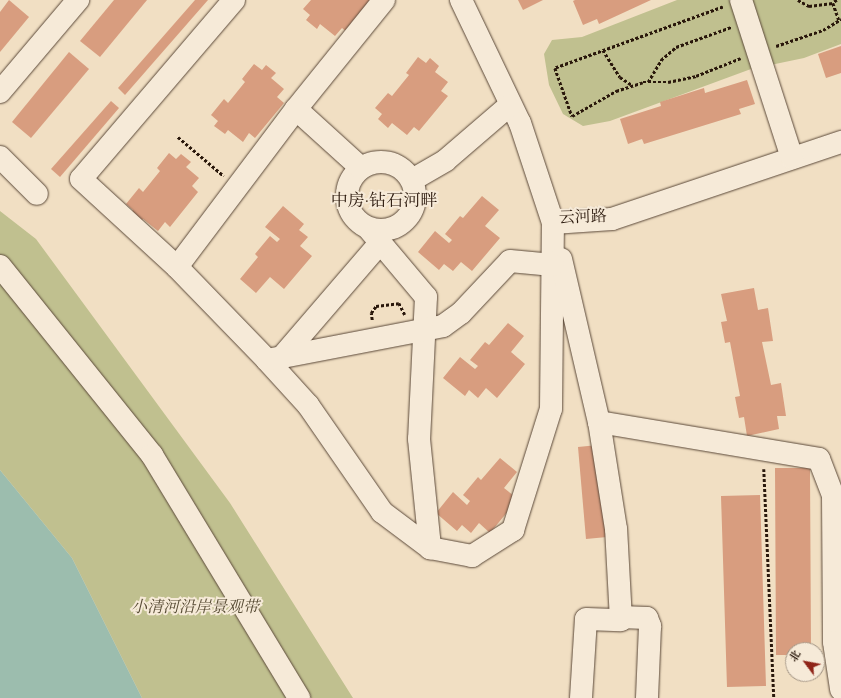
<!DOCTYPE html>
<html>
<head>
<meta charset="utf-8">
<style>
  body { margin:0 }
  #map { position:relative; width:841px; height:698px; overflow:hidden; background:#f1dfc3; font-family:"Sorts Mill Goudy","Noto Serif SC",serif }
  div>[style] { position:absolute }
  .green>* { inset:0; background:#c0c08f }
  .water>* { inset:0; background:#9cbdae }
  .building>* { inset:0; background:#d89d7f }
  .path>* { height:2.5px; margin-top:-1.25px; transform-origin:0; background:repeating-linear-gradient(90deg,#29170b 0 3px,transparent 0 5px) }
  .roads { filter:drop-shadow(0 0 1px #5b4939) drop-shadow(0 0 1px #5b4939) }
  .minor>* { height:22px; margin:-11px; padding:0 11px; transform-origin:11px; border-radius:11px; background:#f6ead8 }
  .minor>.ring { margin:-11px; padding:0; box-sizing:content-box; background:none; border:22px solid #f6ead8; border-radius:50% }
  span { translate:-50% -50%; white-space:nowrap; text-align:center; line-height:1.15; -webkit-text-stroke:4px #f6ead8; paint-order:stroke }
  .street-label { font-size:16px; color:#29170b }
  .park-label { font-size:16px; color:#564a33; font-style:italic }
  .neighbourhood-label { font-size:17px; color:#29170b }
  .north { position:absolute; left:785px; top:642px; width:40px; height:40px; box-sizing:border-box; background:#f6ead8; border:1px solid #a49686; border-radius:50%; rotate:302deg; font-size:11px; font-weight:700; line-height:16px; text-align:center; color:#29170b }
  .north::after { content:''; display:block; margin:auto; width:14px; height:18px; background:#8f2418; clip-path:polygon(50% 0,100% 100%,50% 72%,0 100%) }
</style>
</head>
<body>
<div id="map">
  <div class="green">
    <i style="clip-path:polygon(677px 0,841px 0,841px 44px,804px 58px,751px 69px,610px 121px,583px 126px,563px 114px,549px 85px,544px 54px,552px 40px,582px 37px)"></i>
    <i style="clip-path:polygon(0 211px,36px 239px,230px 503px,353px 698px,142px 698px,72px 558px,0 470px)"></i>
  </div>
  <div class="water">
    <i style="clip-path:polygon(0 470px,72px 558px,142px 698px,0 698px)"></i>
  </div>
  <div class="building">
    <i style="clip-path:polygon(9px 0,29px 17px,0 52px,0 12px)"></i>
    <i style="clip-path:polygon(114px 0,147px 0,100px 57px,80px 41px)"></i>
    <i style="clip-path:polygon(195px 0,208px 0,125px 95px,118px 88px)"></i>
    <i style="clip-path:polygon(311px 0,373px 0,347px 32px,342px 28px,335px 36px,320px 24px,317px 29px,306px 20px,310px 15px,303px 9px)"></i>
    <i style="clip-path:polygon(518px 0,543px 0,523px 10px)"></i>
    <i style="clip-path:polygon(575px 0,651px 0,599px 24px,597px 19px,583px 25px,573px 1px)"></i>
    <i style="clip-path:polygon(841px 46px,841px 73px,826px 78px,818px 54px)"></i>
    <i style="clip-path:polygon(69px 52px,89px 69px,31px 138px,12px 122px)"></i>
    <i style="clip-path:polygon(418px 57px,426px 63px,430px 58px,439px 66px,435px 72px,448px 82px,441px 91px,448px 96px,419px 131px,414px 127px,407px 135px,392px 123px,388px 128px,378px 119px,382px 114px,375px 108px,388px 93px,392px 96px,409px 75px,406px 73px)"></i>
    <i style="clip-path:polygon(254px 64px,262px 70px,266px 65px,276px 73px,271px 78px,284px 89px,277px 97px,284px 103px,255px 138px,249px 133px,243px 142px,228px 130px,225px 134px,214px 126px,218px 121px,211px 115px,224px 99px,228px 103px,245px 82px,242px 79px)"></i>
    <i style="clip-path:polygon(747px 80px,755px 104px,739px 109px,741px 114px,644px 144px,642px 139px,628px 144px,620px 119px,661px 106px,660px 102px,704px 88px,705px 93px)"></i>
    <i style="clip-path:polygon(111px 101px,119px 108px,60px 177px,51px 169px)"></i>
    <i style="clip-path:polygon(169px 153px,176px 159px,181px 154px,191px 162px,186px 167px,199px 178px,192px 186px,198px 192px,170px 227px,165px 222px,158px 231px,143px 219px,139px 223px,129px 215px,133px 210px,126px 204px,139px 188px,143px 192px,160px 171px,157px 168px)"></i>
    <i style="clip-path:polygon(482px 196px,499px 210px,485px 226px,500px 238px,472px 271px,461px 262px,453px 271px,444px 264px,439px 270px,418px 252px,435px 231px,449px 243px,452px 240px,445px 234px,460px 216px,463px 218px)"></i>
    <i style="clip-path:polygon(283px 206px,304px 224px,299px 230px,308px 237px,300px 246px,312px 256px,284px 289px,270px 277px,256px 293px,240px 279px,258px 257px,255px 254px,270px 236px,277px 242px,280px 239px,265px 227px)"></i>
    <i style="clip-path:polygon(754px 288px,758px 310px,768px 308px,773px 341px,762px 342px,771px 385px,781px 383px,786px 416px,777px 416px,779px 429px,747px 436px,744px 417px,739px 418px,735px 397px,740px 396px,730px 342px,725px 343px,721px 322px,727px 321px,721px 294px)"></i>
    <i style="clip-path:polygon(508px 323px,524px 336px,511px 352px,525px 364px,497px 398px,486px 388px,478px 398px,469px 390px,465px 396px,443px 378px,460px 357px,475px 369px,478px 366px,470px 360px,485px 342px,489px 345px)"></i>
    <i style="clip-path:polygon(598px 445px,607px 537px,586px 539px,578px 447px)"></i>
    <i style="clip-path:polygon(500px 458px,517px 472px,504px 488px,518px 499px,490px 533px,479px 523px,471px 533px,462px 525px,457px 531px,436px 513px,453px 492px,467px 505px,470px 501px,463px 495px,478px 477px,481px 480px)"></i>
    <i style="clip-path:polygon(775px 468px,810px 468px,811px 650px,793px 650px,793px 655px,776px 655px)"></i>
    <i style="clip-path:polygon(760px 495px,766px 686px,727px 687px,721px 496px)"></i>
  </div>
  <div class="path">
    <i style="left:798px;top:0;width:13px;rotate:29deg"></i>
    <i style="left:809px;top:6px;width:24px;rotate:-7deg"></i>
    <i style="left:837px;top:0;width:5px;rotate:143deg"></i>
    <i style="left:833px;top:3px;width:18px;rotate:71deg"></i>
    <i style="left:723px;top:7px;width:179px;rotate:160deg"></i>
    <i style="left:555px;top:68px;width:51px;rotate:70.5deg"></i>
    <i style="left:572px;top:116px;width:51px;rotate:-29.6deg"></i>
    <i style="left:616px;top:91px;width:28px;rotate:-18deg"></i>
    <i style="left:643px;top:82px;width:25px"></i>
    <i style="left:668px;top:82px;width:29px;rotate:-12deg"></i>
    <i style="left:696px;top:76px;width:48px;rotate:-21.8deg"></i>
    <i style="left:776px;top:46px;width:50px;rotate:-18.8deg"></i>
    <i style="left:823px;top:30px;width:21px;rotate:-31deg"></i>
    <i style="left:603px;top:50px;width:32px;rotate:58deg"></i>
    <i style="left:620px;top:77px;width:14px;rotate:34deg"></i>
    <i style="left:648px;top:82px;width:26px;rotate:-59deg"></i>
    <i style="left:661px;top:60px;width:20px;rotate:-41deg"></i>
    <i style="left:676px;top:47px;width:59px;rotate:-20deg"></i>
    <i style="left:178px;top:137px;width:60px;rotate:40.3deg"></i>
    <i style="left:372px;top:320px;width:7px;rotate:-98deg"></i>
    <i style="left:371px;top:313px;width:9px;rotate:-54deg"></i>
    <i style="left:376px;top:306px;width:23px;rotate:-7deg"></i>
    <i style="left:399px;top:303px;width:13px;rotate:63deg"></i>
    <i style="left:764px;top:469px;width:229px;rotate:87.5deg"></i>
  </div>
  <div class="roads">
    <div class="minor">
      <i style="left:234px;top:0;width:235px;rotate:130.5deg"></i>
      <i style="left:81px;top:179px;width:130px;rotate:42.5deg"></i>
      <i style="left:177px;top:267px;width:129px;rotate:45.9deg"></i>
      <i style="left:267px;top:360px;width:61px;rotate:47.7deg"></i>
      <i style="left:308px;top:405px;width:130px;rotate:55.3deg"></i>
      <i style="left:382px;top:512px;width:60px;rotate:36.9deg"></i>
      <i style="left:430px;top:548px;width:43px;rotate:10.8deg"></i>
      <i style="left:472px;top:556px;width:49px;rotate:-32.4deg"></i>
      <i style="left:513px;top:530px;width:127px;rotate:-72.6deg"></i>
      <i style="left:551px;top:409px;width:186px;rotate:-89.4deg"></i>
      <i style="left:461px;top:0;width:136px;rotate:64.4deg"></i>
      <i style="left:520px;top:123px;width:105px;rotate:71.7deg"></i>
      <i style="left:553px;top:223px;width:59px;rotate:-3.9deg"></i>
      <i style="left:612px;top:219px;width:242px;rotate:-18.6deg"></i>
      <i style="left:741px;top:0;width:166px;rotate:72.1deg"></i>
      <i style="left:0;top:92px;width:121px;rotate:-49.7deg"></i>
      <i style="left:296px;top:109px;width:140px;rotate:-51.1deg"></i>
      <i style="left:0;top:157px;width:52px;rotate:45deg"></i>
      <i class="ring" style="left:347px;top:162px;width:46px;height:46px"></i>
      <i style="left:412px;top:180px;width:39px;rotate:-30deg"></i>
      <i style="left:446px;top:160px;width:84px;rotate:-40.7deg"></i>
      <i style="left:368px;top:228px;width:90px;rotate:50deg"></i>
      <i style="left:426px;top:297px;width:142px;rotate:92.8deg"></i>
      <i style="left:419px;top:439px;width:110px;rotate:84.2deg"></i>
      <i style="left:561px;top:259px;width:167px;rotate:76.9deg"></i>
      <i style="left:599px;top:422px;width:223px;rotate:9.5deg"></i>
      <i style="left:819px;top:459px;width:39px;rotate:69deg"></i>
      <i style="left:833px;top:495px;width:147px;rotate:89.6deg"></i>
      <i style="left:834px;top:642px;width:48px;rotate:81.5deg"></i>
      <i style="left:0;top:266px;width:243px;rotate:51.2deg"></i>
      <i style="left:152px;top:455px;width:284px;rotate:58.8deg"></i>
      <i style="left:177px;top:267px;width:198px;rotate:-53deg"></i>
      <i style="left:296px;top:109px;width:88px;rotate:42.2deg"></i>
      <i style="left:282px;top:357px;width:150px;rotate:-49.3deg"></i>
      <i style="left:267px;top:360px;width:179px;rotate:-10.9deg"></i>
      <i style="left:443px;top:326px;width:22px;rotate:-36deg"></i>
      <i style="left:461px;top:313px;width:71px;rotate:-46.7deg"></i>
      <i style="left:510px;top:261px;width:43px;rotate:5.3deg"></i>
      <i style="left:620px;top:617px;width:27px;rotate:2deg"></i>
      <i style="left:647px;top:618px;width:9px;rotate:69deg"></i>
      <i style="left:650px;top:626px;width:72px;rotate:92.4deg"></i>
      <i style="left:581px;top:698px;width:79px;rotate:-86.4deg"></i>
      <i style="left:586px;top:619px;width:35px;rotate:2deg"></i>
      <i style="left:621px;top:620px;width:91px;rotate:-93.1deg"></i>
      <i style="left:616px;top:529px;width:108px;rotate:-99deg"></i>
    </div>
  </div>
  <div class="street-label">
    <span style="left:583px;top:219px;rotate:-2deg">云河路</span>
  </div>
  <div class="park-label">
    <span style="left:195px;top:609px">小清河沿岸景观带</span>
  </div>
  <div class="neighbourhood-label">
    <span style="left:384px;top:203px">中房·钻石河畔</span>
  </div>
  <div class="north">北</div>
</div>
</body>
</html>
